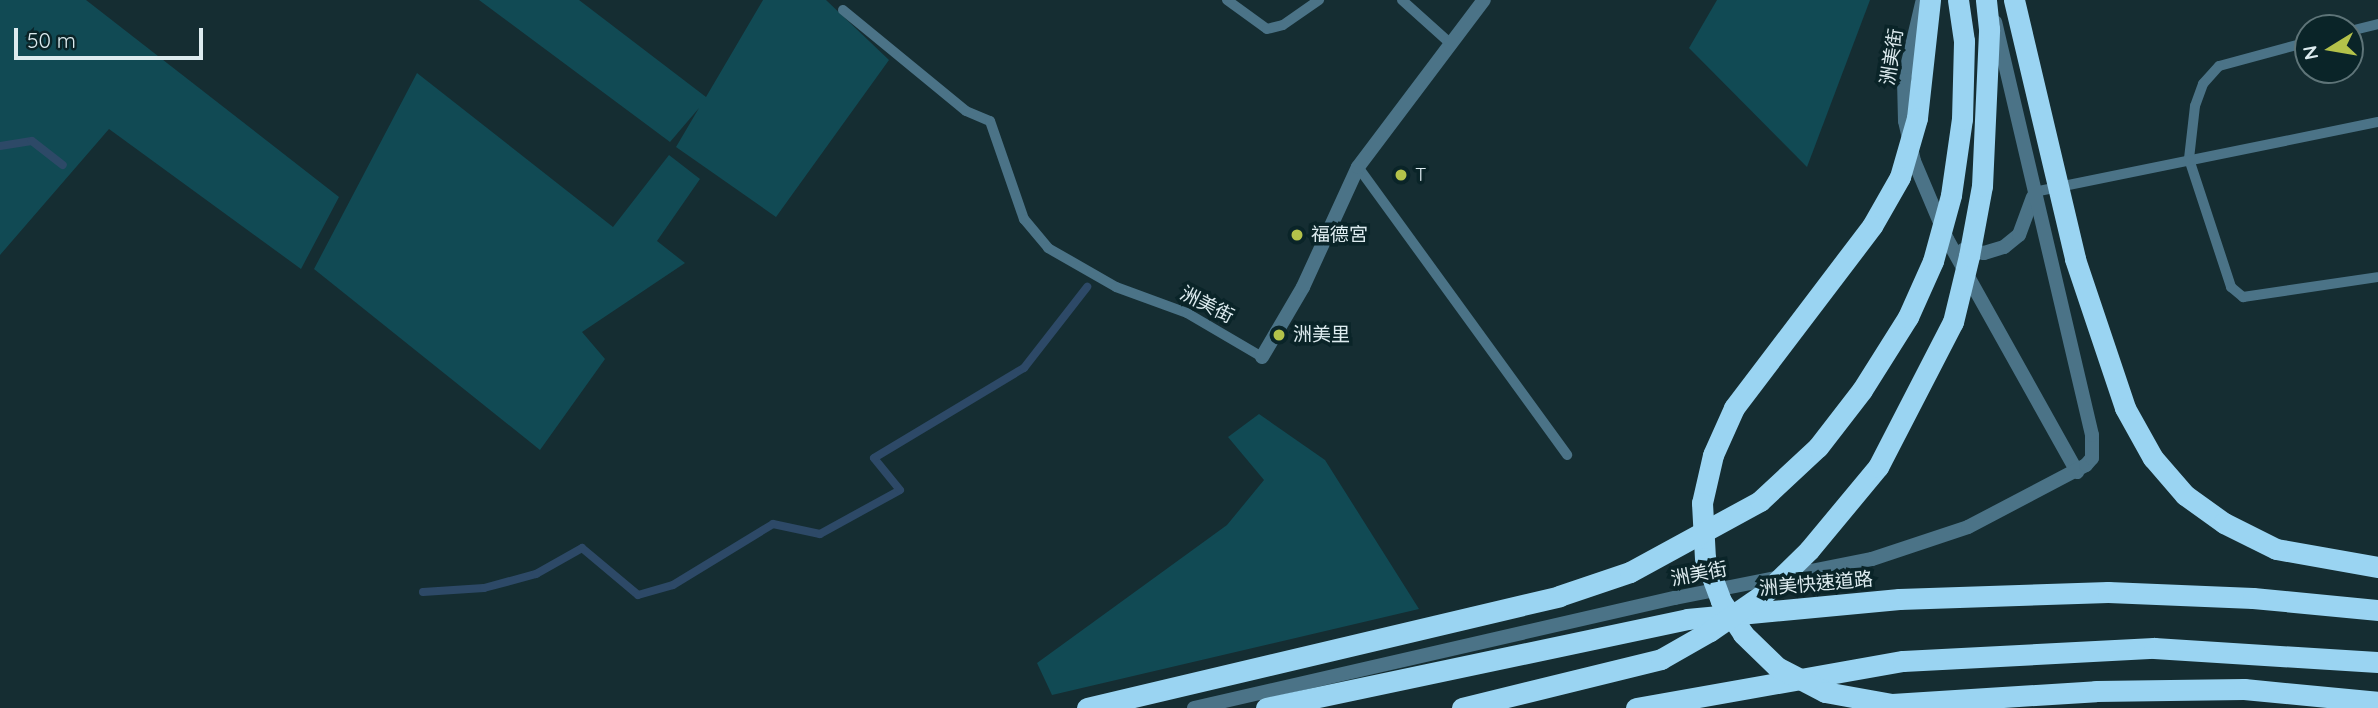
<!DOCTYPE html>
<html>
<head>
<meta charset="utf-8">
<style>
  body { margin:0 }
  #map { position:relative; width:2378px; height:708px; overflow:hidden; background:#152d32; font-family:Quicksand,"Noto Sans TC",sans-serif }
  div>[style] { position:absolute }
  .green>* { inset:0; background:#114a54 }
  .stream>* { height:8px; margin:-4px; padding:0 4px; transform-origin:4px; border-radius:4px; background:#2d4967 }
  .lane>* { height:10px; margin:-5px; padding:0 5px; transform-origin:5px; border-radius:5px; background:#4b7387 }
  .street>* { height:14px; margin:-7px; padding:0 7px; transform-origin:7px; border-radius:7px; background:#4b7387 }
  .highway>* { height:21px; margin:-10.5px; padding:0 10.5px; transform-origin:10.5px; border-radius:10.5px; background:#9ad4f2 }
  .highway-bridge>* { height:21px; margin:-10.5px; padding:0 10.5px; transform-origin:10.5px; border-radius:10.5px; background:#9ad4f2 }
  .dots>* { width:19px; height:19px; translate:-50% -50%; box-sizing:border-box; border:4px solid #0a2428; border-radius:50% }
  span { translate:-50% -50%; white-space:nowrap; text-align:center; line-height:1.15; -webkit-text-stroke:7px #0a2428; paint-order:stroke }
  .street-label { font-size:19px; color:#ddebef }
  .poi-label { font-size:19px; color:#ddebef }
  .left { translate:0 -50%; text-align:left }
  .north { position:absolute; left:2294px; top:14px; width:70px; height:70px; box-sizing:border-box; background:#0a2428; border:2px solid #5e7478; border-radius:50%; rotate:259deg; font-size:19px; font-weight:700; line-height:28px; text-align:center; color:#ddebef }
  .north::after { content:''; display:block; margin:auto; width:24px; height:32px; background:#b4c24a; clip-path:polygon(50% 0,100% 100%,50% 72%,0 100%) }
  .scale { position:absolute; left:14px; top:28px; width:189px; height:32px; box-sizing:border-box; border:4px solid #ddebef; border-top:0; padding-left:9px; font-size:21px; line-height:24px; white-space:nowrap; color:#ddebef; -webkit-text-stroke:5px #0a2428; paint-order:stroke }
</style>
</head>
<body>
<div id="map">
  <div class="green">
    <i style="clip-path:polygon(0 0,86px 0,339px 197px,301px 269px,109px 129px,0 255px)"></i>
    <i style="clip-path:polygon(479px 0,579px 0,706px 97px,763px 0,826px 0,889px 60px,776px 217px,676px 147px,699px 108px,670px 142px)"></i>
    <i style="clip-path:polygon(1717px 0,1870px 0,1807px 167px,1689px 48px)"></i>
    <i style="clip-path:polygon(417px 73px,613px 227px,669px 155px,700px 179px,657px 241px,685px 263px,582px 332px,605px 359px,540px 450px,314px 269px)"></i>
    <i style="clip-path:polygon(1259px 414px,1325px 460px,1419px 609px,1052px 695px,1037px 663px,1227px 525px,1264px 480px,1228px 437px)"></i>
  </div>
  <div class="stream">
    <i style="left:0;top:146px;width:32px;rotate:-9deg"></i>
    <i style="left:32px;top:141px;width:39px;rotate:38deg"></i>
    <i style="left:423px;top:592px;width:61px;rotate:-3.8deg"></i>
    <i style="left:484px;top:588px;width:54px;rotate:-15.1deg"></i>
    <i style="left:536px;top:574px;width:53px;rotate:-29.5deg"></i>
    <i style="left:582px;top:548px;width:73px;rotate:40deg"></i>
    <i style="left:638px;top:595px;width:36px;rotate:-16deg"></i>
    <i style="left:673px;top:585px;width:117px;rotate:-31.4deg"></i>
    <i style="left:773px;top:524px;width:48px;rotate:12deg"></i>
    <i style="left:820px;top:534px;width:91px;rotate:-28.8deg"></i>
    <i style="left:900px;top:490px;width:41px;rotate:-129.1deg"></i>
    <i style="left:874px;top:458px;width:175px;rotate:-31deg"></i>
    <i style="left:1024px;top:368px;width:103px;rotate:-52.1deg"></i>
  </div>
  <div class="lane">
    <i style="left:1227px;top:0;width:49px;rotate:35.9deg"></i>
    <i style="left:1267px;top:29px;width:16px;rotate:-14deg"></i>
    <i style="left:1283px;top:25px;width:44px;rotate:-34.8deg"></i>
    <i style="left:1402px;top:0;width:67px;rotate:42deg"></i>
    <i style="left:843px;top:10px;width:159px;rotate:39.4deg"></i>
    <i style="left:966px;top:111px;width:26px;rotate:23deg"></i>
    <i style="left:990px;top:121px;width:104px;rotate:70.9deg"></i>
    <i style="left:1024px;top:219px;width:38px;rotate:50deg"></i>
    <i style="left:1048px;top:248px;width:78px;rotate:29.8deg"></i>
    <i style="left:1116px;top:287px;width:76px;rotate:20.1deg"></i>
    <i style="left:1187px;top:313px;width:87px;rotate:30.4deg"></i>
    <i style="left:2350px;top:31px;width:29px;rotate:-14deg"></i>
    <i style="left:2308px;top:42px;width:92px;rotate:164.9deg"></i>
    <i style="left:2219px;top:66px;width:24px;rotate:132deg"></i>
    <i style="left:2203px;top:84px;width:23px;rotate:110deg"></i>
    <i style="left:2195px;top:106px;width:53px;rotate:96.5deg"></i>
    <i style="left:2189px;top:159px;width:135px;rotate:71.8deg"></i>
    <i style="left:2231px;top:287px;width:16px;rotate:40deg"></i>
    <i style="left:2243px;top:297px;width:136px;rotate:-8.4deg"></i>
    <i style="left:1358px;top:167px;width:356px;rotate:54deg"></i>
    <i style="left:2034px;top:192px;width:351px;rotate:-11.5deg"></i>
  </div>
  <div class="street">
    <i style="left:1922px;top:3px;width:79px;rotate:103.2deg"></i>
    <i style="left:1904px;top:80px;width:41px;rotate:88.6deg"></i>
    <i style="left:1905px;top:121px;width:41px;rotate:77.3deg"></i>
    <i style="left:1914px;top:161px;width:85px;rotate:67.1deg"></i>
    <i style="left:1947px;top:239px;width:267px;rotate:60.8deg"></i>
    <i style="left:1963px;top:250px;width:21px;rotate:8deg"></i>
    <i style="left:1984px;top:253px;width:21px;rotate:-17deg"></i>
    <i style="left:2004px;top:247px;width:19px;rotate:-39deg"></i>
    <i style="left:2019px;top:235px;width:40px;rotate:-69.8deg"></i>
    <i style="left:1262px;top:357px;width:81px;rotate:-59.6deg"></i>
    <i style="left:1303px;top:287px;width:132px;rotate:-65.4deg"></i>
    <i style="left:1358px;top:167px;width:209px;rotate:-53deg"></i>
    <i style="left:1194px;top:708px;width:493px;rotate:-12.9deg"></i>
    <i style="left:1675px;top:598px;width:201px;rotate:-11.2deg"></i>
    <i style="left:1872px;top:559px;width:101px;rotate:-18.4deg"></i>
    <i style="left:1968px;top:527px;width:133px;rotate:-27.7deg"></i>
    <i style="left:2086px;top:465px;width:9px;rotate:-49deg"></i>
    <i style="left:2092px;top:458px;width:23px;rotate:-90deg"></i>
    <i style="left:2092px;top:435px;width:424px;rotate:-103.2deg"></i>
  </div>
  <div class="highway">
    <i style="left:2276px;top:549px;width:104px;rotate:10deg"></i>
    <i style="left:1087px;top:708px;width:485px;rotate:-13.3deg"></i>
    <i style="left:1559px;top:596px;width:75px;rotate:-18.7deg"></i>
    <i style="left:1266px;top:708px;width:430px;rotate:-11.9deg"></i>
    <i style="left:1687px;top:619px;width:213px;rotate:-5.4deg"></i>
    <i style="left:1899px;top:599px;width:209px;rotate:-1.9deg"></i>
    <i style="left:2108px;top:592px;width:145px;rotate:2.4deg"></i>
    <i style="left:2253px;top:598px;width:126px;rotate:5.5deg"></i>
    <i style="left:1636px;top:708px;width:271px;rotate:-10deg"></i>
    <i style="left:1903px;top:661px;width:251px;rotate:-3deg"></i>
    <i style="left:2154px;top:648px;width:224px;rotate:3.6deg"></i>
  </div>
  <div class="highway-bridge">
    <i style="left:1930px;top:0;width:119px;rotate:96.3deg"></i>
    <i style="left:1917px;top:118px;width:61px;rotate:106.1deg"></i>
    <i style="left:1900px;top:177px;width:56px;rotate:119.7deg"></i>
    <i style="left:1872px;top:226px;width:228px;rotate:127.2deg"></i>
    <i style="left:1734px;top:408px;width:51px;rotate:114.1deg"></i>
    <i style="left:1713px;top:455px;width:49px;rotate:102.9deg"></i>
    <i style="left:1702px;top:503px;width:55px;rotate:86.9deg"></i>
    <i style="left:1705px;top:558px;width:46px;rotate:69.6deg"></i>
    <i style="left:1721px;top:601px;width:40px;rotate:56deg"></i>
    <i style="left:1743px;top:634px;width:47px;rotate:44.1deg"></i>
    <i style="left:1777px;top:667px;width:54px;rotate:27.5deg"></i>
    <i style="left:1825px;top:692px;width:68px;rotate:10.2deg"></i>
    <i style="left:1892px;top:704px;width:204px;rotate:-3.6deg"></i>
    <i style="left:2096px;top:691px;width:148px;rotate:-0.8deg"></i>
    <i style="left:2244px;top:689px;width:135px;rotate:5.5deg"></i>
    <i style="left:2014px;top:0;width:266px;rotate:76.7deg"></i>
    <i style="left:2075px;top:259px;width:157px;rotate:71.4deg"></i>
    <i style="left:2125px;top:408px;width:57px;rotate:60.8deg"></i>
    <i style="left:2153px;top:458px;width:49px;rotate:49.1deg"></i>
    <i style="left:2185px;top:495px;width:48px;rotate:35.7deg"></i>
    <i style="left:2224px;top:523px;width:58px;rotate:26.6deg"></i>
    <i style="left:1630px;top:572px;width:148px;rotate:-28.6deg"></i>
    <i style="left:1760px;top:501px;width:79px;rotate:-43deg"></i>
    <i style="left:1818px;top:447px;width:72px;rotate:-52.3deg"></i>
    <i style="left:1862px;top:390px;width:86px;rotate:-57.8deg"></i>
    <i style="left:1908px;top:317px;width:61px;rotate:-65.9deg"></i>
    <i style="left:1933px;top:261px;width:68px;rotate:-74.7deg"></i>
    <i style="left:1951px;top:195px;width:77px;rotate:-81.8deg"></i>
    <i style="left:1962px;top:119px;width:78px;rotate:-88.5deg"></i>
    <i style="left:1964px;top:41px;width:41px;rotate:-98.3deg"></i>
    <i style="left:1462px;top:708px;width:205px;rotate:-13.8deg"></i>
    <i style="left:1661px;top:659px;width:56px;rotate:-29.7deg"></i>
    <i style="left:1710px;top:631px;width:67px;rotate:-34.6deg"></i>
    <i style="left:1765px;top:593px;width:62px;rotate:-44.3deg"></i>
    <i style="left:1809px;top:550px;width:108px;rotate:-50.3deg"></i>
    <i style="left:1878px;top:467px;width:163px;rotate:-62.7deg"></i>
    <i style="left:1953px;top:322px;width:68px;rotate:-76.4deg"></i>
    <i style="left:1969px;top:256px;width:71px;rotate:-79.5deg"></i>
    <i style="left:1982px;top:186px;width:157px;rotate:-87.4deg"></i>
    <i style="left:1989px;top:29px;width:29px;rotate:-96deg"></i>
  </div>
  <div class="dots">
    <i style="left:1401px;top:175px;background:#b4c24a"></i>
    <i style="left:1297px;top:235px;background:#b4c24a"></i>
    <i style="left:1279px;top:335px;background:#b4c24a"></i>
  </div>
  <div class="street-label">
    <span style="left:1892px;top:57px;rotate:-81deg">洲美街</span>
    <span style="left:1207px;top:305px;rotate:27deg">洲美街</span>
    <span style="left:1699px;top:574px;rotate:-11deg">洲美街</span>
    <span style="left:1816px;top:584px;rotate:-5deg">洲美快速道路</span>
  </div>
  <div class="poi-label">
    <span class="left" style="left:1415px;top:175px">T</span>
    <span class="left" style="left:1311px;top:235px">福德宮</span>
    <span class="left" style="left:1293px;top:335px">洲美里</span>
  </div>
  <div class="north">N</div>
  <div class="scale">50 m</div>
</div>
</body>
</html>
